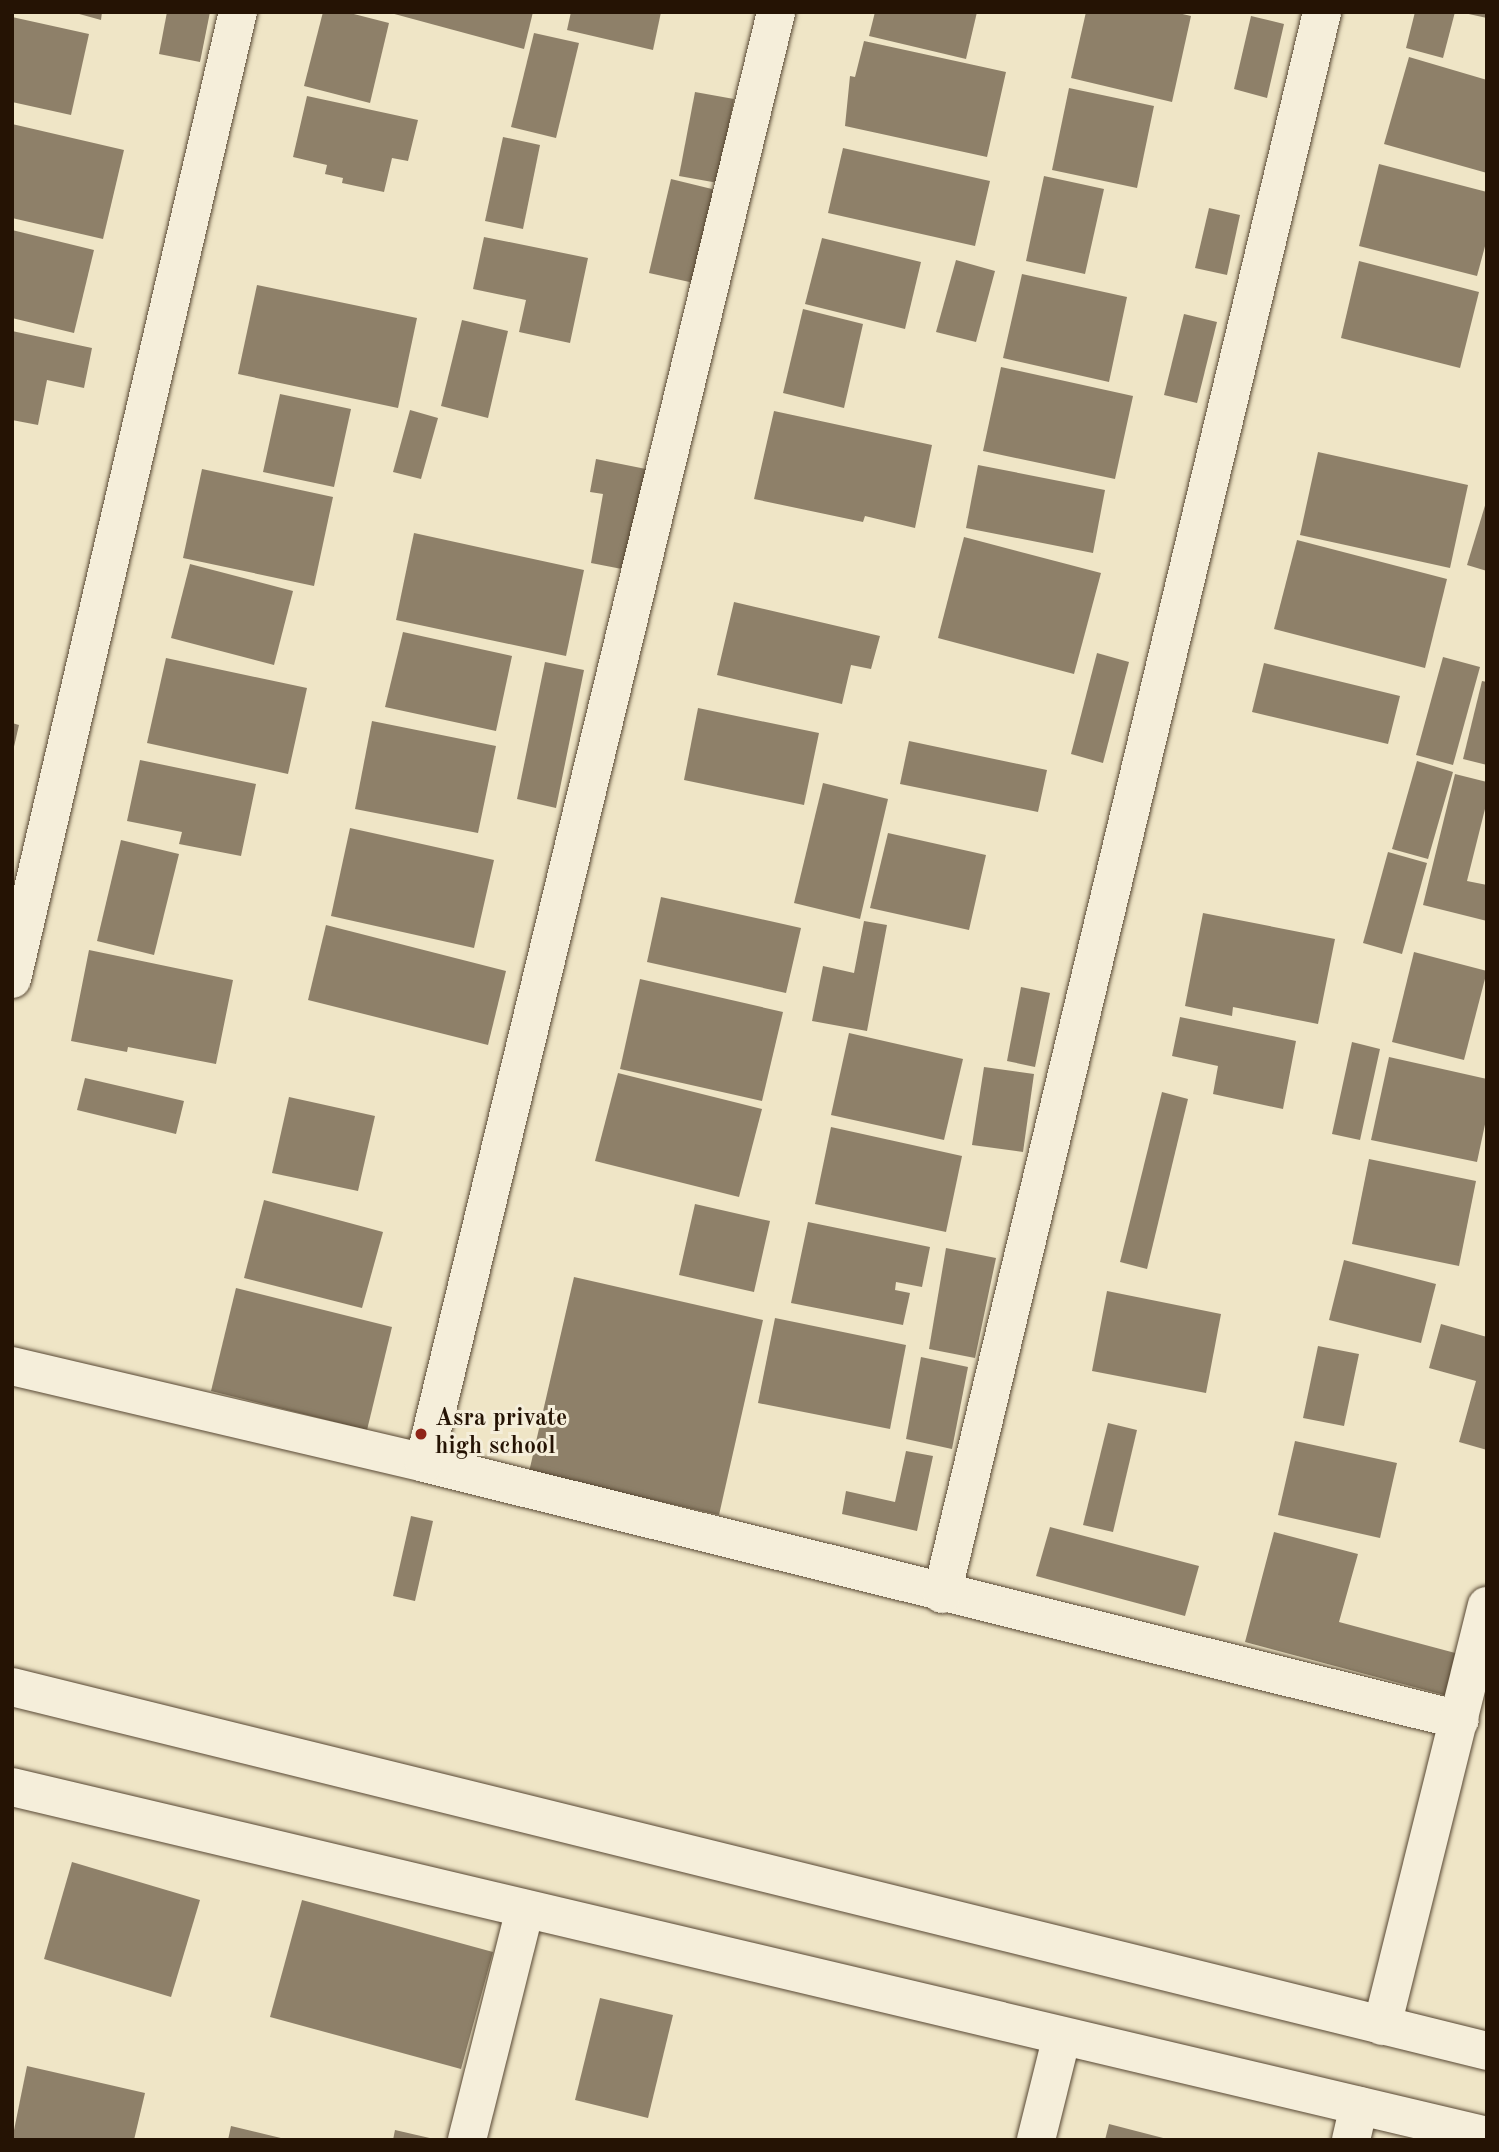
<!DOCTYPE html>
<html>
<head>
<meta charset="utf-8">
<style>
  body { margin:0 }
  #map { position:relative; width:1499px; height:2152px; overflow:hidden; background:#efe5c6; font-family:"Old Standard TT",serif }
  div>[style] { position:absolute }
  .building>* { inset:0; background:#8e8069 }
  .roads { filter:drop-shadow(0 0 2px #584834) drop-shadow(0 0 2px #584834) }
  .street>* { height:38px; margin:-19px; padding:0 19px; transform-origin:19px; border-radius:19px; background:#f5eeda }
  .secondary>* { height:38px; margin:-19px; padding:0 19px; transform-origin:19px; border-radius:19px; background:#f5eeda }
  .dots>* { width:19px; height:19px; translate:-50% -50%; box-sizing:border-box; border:4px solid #f5eeda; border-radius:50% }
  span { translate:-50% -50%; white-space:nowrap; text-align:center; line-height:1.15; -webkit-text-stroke:6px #f5eeda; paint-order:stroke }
  .poi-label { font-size:24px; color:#251304; font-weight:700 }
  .left { translate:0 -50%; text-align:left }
  .frame { position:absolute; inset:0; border:14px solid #251304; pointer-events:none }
</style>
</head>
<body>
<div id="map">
  <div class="building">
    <i style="clip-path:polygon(72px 12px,102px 12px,101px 20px)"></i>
    <i style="clip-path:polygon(167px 12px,210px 12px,200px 62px,159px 54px)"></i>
    <i style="clip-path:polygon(323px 12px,346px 12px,389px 23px,370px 103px,304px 86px)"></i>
    <i style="clip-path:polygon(387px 12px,533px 12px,524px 49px)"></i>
    <i style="clip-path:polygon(571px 12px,661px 12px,653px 50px,567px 30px)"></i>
    <i style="clip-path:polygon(875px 12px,977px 12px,966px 59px,869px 36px)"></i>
    <i style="clip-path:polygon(1086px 12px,1174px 12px,1191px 16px,1172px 102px,1071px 78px)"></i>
    <i style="clip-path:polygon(1415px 12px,1455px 12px,1443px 58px,1406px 48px)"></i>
    <i style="clip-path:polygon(1464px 12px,1487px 12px,1487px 18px,1464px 13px)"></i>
    <i style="clip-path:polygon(1251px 16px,1284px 24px,1267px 98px,1234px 89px)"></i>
    <i style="clip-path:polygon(12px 17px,89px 34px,71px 115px,12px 102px)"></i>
    <i style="clip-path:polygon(534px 33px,579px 43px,556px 138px,511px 127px)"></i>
    <i style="clip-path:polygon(864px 41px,1006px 72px,987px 157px,845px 126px,850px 76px,855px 77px)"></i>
    <i style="clip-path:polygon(1409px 57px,1487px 80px,1487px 173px,1384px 144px)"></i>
    <i style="clip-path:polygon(1069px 88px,1154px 106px,1137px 188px,1052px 170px)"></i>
    <i style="clip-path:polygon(695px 92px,734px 99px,718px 183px,679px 176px)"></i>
    <i style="clip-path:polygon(307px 96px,418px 120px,408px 161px,392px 158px,384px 192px,342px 183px,343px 178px,325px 174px,327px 165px,293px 157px)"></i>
    <i style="clip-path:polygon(12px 124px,124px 150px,103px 239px,12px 218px)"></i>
    <i style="clip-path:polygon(503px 137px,540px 145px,523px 229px,485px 221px)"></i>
    <i style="clip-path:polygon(843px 148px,990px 181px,975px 246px,828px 213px)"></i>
    <i style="clip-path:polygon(1379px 164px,1487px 192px,1487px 239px,1477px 276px,1359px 246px)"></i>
    <i style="clip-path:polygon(1044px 176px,1104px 189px,1085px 274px,1026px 261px)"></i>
    <i style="clip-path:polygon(671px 179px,716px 190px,694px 283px,649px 273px)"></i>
    <i style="clip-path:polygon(1209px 208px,1240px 215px,1227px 275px,1195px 268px)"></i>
    <i style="clip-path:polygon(12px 230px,94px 250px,74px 333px,12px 318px)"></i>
    <i style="clip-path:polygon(484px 237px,588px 258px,570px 343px,519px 332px,526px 300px,473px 289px)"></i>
    <i style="clip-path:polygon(822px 238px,921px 262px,905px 329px,805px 304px)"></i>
    <i style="clip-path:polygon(956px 260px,995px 271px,976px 342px,936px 332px)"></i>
    <i style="clip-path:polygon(1359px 261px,1479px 292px,1460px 368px,1341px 338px)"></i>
    <i style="clip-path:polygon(1022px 274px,1127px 297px,1109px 382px,1003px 358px)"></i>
    <i style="clip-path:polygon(257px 285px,417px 318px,398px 408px,238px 374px)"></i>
    <i style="clip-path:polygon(803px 309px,863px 324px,844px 408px,783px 393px)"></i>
    <i style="clip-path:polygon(1184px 314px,1217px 322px,1197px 403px,1164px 395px)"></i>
    <i style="clip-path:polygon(462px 320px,508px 331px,488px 418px,441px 406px)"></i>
    <i style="clip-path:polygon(12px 331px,92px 348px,84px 388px,47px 380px,38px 425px,12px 420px)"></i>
    <i style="clip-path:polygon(1001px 367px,1133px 396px,1115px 479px,983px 451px)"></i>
    <i style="clip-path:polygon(280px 394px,351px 409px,334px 487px,263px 472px)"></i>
    <i style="clip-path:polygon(410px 410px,438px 418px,421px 479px,393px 472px)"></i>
    <i style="clip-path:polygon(774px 411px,932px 445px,915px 528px,865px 516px,863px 522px,754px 499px)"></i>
    <i style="clip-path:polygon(1318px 452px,1468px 485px,1450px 568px,1300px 535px)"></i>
    <i style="clip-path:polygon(596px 459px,646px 469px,627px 570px,591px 563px,603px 494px,590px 492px)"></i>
    <i style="clip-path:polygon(978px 465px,1105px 490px,1093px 553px,966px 528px)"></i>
    <i style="clip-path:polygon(202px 469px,333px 497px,314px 586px,183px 558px)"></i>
    <i style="clip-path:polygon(1487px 499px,1487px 571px,1467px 565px)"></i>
    <i style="clip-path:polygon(414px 533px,584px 570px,566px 656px,396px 620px)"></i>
    <i style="clip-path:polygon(964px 537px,1101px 573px,1074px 674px,938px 638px)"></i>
    <i style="clip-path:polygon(1297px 540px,1447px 579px,1425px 668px,1274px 629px)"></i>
    <i style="clip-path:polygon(190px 564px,293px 591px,274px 665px,171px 638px)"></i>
    <i style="clip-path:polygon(734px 602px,880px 636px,871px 669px,851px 665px,842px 704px,717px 675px)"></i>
    <i style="clip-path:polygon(403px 632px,512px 656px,496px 731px,385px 707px)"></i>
    <i style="clip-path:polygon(1097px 653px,1129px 662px,1103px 763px,1071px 754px)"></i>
    <i style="clip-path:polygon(1443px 657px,1480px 667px,1453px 765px,1416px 755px)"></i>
    <i style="clip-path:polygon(166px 658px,307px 688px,288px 774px,147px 743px)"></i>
    <i style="clip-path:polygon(545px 662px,584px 670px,556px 808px,517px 799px)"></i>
    <i style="clip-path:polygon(1264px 663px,1400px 696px,1388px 744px,1252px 712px)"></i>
    <i style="clip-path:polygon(1482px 681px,1487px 682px,1487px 765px,1463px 759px)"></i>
    <i style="clip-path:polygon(698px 708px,819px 733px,804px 805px,684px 780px)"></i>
    <i style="clip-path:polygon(372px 721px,496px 746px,478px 833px,355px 809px)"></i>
    <i style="clip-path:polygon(12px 723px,19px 725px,13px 751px,12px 751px)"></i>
    <i style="clip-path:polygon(909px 741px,1047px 770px,1038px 812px,900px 784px)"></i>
    <i style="clip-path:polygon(140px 760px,256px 784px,241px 856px,179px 844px,182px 832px,127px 821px)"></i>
    <i style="clip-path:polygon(1417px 761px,1453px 772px,1428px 859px,1392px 849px)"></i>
    <i style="clip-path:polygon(1455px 774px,1487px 782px,1487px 801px,1467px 881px,1487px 885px,1487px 921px,1423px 905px)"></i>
    <i style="clip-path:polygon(823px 783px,888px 799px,860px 919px,794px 903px)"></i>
    <i style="clip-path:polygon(350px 828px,494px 860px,474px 948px,331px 916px)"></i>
    <i style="clip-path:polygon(888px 833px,986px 855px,969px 930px,870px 908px)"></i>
    <i style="clip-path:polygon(121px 840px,179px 854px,154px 955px,97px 941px)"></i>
    <i style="clip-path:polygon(1388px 852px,1427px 863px,1402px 954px,1363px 943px)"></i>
    <i style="clip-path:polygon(661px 897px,801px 928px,786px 993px,647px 962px)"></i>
    <i style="clip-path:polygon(1203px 913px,1335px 939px,1318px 1024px,1233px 1007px,1232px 1016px,1185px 1006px)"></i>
    <i style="clip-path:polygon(864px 921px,887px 925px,867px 1031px,812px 1021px,823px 966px,854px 973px)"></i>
    <i style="clip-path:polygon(326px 925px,506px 971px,488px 1045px,308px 1000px)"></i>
    <i style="clip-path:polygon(89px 950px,233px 980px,216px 1064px,128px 1047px,127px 1052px,71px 1041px)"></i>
    <i style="clip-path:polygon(1414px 952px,1487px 971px,1464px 1060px,1392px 1042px)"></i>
    <i style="clip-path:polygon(640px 979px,783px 1012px,762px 1101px,620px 1069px)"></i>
    <i style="clip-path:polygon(1021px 987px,1050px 993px,1035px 1067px,1007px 1061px)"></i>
    <i style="clip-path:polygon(1180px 1017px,1296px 1041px,1283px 1109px,1213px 1094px,1218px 1066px,1172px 1056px)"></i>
    <i style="clip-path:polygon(849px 1033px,963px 1059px,944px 1140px,831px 1115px)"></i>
    <i style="clip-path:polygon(1352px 1042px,1380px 1049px,1360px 1140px,1332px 1134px)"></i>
    <i style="clip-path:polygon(1389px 1057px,1487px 1079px,1487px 1115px,1477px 1162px,1371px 1140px)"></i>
    <i style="clip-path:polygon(984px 1067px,1034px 1074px,1023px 1152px,972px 1145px)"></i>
    <i style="clip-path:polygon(618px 1073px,762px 1109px,739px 1197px,595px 1161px)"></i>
    <i style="clip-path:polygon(85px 1078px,184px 1101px,176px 1134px,77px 1110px)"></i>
    <i style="clip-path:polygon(1162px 1092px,1188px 1099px,1147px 1269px,1120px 1262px)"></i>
    <i style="clip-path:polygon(289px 1097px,375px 1116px,358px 1191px,272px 1173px)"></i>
    <i style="clip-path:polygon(831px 1127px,962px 1156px,946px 1232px,815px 1204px)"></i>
    <i style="clip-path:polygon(1369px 1159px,1476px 1181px,1459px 1266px,1352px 1244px)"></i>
    <i style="clip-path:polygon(264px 1200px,383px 1232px,362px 1308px,244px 1278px)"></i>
    <i style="clip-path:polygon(695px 1204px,770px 1221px,754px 1292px,679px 1275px)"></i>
    <i style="clip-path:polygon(808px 1222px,930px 1247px,922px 1287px,896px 1282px,895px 1290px,910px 1293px,903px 1325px,791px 1303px)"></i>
    <i style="clip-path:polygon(946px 1248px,996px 1258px,975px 1358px,929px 1349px)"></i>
    <i style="clip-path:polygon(1344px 1260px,1436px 1284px,1421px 1343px,1329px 1320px)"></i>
    <i style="clip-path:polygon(574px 1277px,763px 1320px,719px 1515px,529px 1472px)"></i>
    <i style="clip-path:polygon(236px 1288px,392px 1327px,367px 1430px,211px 1391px)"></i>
    <i style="clip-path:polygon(1107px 1291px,1221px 1314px,1206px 1393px,1092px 1371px)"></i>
    <i style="clip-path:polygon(775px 1318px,906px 1345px,890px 1429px,758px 1403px)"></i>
    <i style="clip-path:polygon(1441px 1324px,1487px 1337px,1487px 1450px,1459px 1442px,1476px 1381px,1429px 1368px)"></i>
    <i style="clip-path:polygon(1318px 1346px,1359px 1354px,1344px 1426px,1303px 1418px)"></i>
    <i style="clip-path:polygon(921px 1357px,968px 1367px,952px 1449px,906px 1439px)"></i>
    <i style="clip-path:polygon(1108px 1423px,1137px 1430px,1113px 1532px,1083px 1525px)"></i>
    <i style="clip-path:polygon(1295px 1441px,1397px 1463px,1380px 1538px,1278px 1515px)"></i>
    <i style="clip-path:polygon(906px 1451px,933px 1456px,917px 1531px,842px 1514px,846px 1491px,895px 1502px)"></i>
    <i style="clip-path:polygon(411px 1516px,433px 1521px,415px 1601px,393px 1596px)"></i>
    <i style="clip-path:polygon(1050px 1527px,1199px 1566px,1185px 1616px,1036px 1576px)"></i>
    <i style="clip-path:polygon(1274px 1532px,1358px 1554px,1339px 1622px,1459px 1654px,1448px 1696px,1245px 1642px)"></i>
    <i style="clip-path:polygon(72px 1862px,200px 1900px,171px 1997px,44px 1959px)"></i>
    <i style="clip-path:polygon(302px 1900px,493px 1952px,461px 2069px,270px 2017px)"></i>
    <i style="clip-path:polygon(600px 1998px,673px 2015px,648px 2118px,575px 2100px)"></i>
    <i style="clip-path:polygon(27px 2066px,145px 2093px,134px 2140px,12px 2140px)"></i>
    <i style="clip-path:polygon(1109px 2124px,1167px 2139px,1167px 2140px,1105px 2140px)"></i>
    <i style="clip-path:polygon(231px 2126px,285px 2139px,285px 2140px,228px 2140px)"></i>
    <i style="clip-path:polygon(395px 2130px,434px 2139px,434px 2140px,393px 2140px)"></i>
  </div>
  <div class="roads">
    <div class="street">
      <i style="left:12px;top:979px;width:993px;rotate:-76.85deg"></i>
      <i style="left:12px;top:1366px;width:423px;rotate:13.2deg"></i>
      <i style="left:424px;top:1463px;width:1067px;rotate:13.93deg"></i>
      <i style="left:424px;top:1463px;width:1493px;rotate:-76.36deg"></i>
      <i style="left:942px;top:1594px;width:1627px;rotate:-76.49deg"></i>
      <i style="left:1382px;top:2026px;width:433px;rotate:-76deg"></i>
      <i style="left:467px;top:2140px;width:238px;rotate:-75.9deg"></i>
      <i style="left:1036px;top:2140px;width:107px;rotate:-76deg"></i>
      <i style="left:1351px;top:2140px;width:35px;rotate:-77deg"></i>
    </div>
    <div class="secondary">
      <i style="left:12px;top:1687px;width:1519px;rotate:13.86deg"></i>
      <i style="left:12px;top:1787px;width:1516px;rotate:13.31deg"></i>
    </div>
  </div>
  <div class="dots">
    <i style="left:421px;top:1434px;background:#8f2418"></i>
  </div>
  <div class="poi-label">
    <span class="left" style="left:435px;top:1434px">Asra private<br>high school</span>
  </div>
  <div class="frame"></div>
</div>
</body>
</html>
